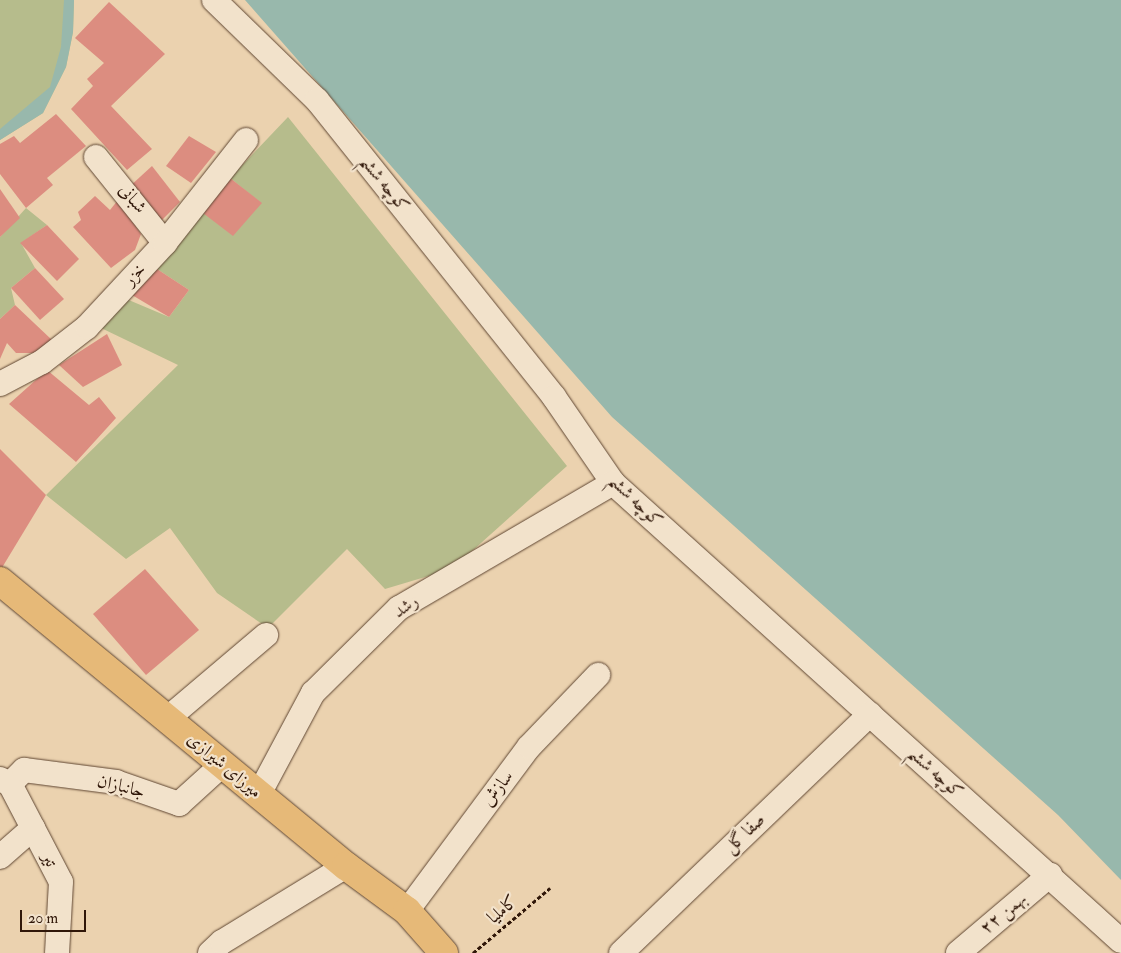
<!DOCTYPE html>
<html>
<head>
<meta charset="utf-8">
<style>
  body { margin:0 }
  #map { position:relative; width:1121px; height:953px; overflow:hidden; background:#ebd2af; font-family:"IM FELL Double Pica",Amiri,serif }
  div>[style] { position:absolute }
  .green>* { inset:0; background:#b6bc8c }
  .water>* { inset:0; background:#98b8ac }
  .building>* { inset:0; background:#dc8d80 }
  .path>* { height:3px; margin-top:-1.5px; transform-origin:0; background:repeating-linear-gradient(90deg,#301709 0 4px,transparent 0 6.5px) }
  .roads { filter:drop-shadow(0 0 1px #5f4632) drop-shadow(0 0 1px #5f4632) }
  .minor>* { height:24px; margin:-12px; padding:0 12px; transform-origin:12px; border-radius:12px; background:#f2e2cb }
  .major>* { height:28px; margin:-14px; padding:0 14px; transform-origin:14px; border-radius:14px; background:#e6b978 }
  span { translate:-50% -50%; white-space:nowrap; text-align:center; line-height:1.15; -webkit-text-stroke:4.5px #f2e2cb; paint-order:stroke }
  .street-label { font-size:18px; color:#301709 }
  .scale { position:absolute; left:20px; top:910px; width:66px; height:22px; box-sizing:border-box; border:2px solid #301709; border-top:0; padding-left:6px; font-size:15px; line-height:18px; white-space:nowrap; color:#301709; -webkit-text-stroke:4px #f2e2cb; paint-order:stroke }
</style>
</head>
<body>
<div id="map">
  <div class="green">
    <i style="clip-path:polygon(0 0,74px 0,73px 32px,66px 67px,43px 113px,0 140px)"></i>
    <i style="clip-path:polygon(288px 117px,567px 466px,452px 569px,385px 589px,347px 549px,268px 628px,217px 593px,170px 528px,126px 559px,46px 495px,178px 365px,99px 327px,124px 298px,169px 317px,189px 290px,157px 269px,199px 210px,261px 203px,230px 178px)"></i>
    <i style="clip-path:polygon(26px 208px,47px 225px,21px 243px,35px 268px,11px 288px,15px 305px,0 319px,0 237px)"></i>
  </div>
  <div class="water">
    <i style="clip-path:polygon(64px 0,74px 0,73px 32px,66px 67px,43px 113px,0 140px,0 129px,50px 87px,61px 47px)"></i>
    <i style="clip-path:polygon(245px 0,1121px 0,1121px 880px,1058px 815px,612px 417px)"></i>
  </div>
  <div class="building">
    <i style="clip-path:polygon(109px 2px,165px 54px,111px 106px,152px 149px,127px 170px,71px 109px,93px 86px,87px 79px,104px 63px,75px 38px)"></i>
    <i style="clip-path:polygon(56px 114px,86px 146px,47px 178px,53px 185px,26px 208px,0 174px,0 144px,14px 136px,20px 143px)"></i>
    <i style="clip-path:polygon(189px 136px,216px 152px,191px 183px,166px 166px)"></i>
    <i style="clip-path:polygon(152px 166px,180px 202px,159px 223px,129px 187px)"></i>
    <i style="clip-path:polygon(230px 178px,262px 203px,233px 236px,199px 210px)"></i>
    <i style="clip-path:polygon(0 189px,20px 218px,0 237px)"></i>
    <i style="clip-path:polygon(95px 196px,110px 210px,118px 200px,141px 234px,135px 250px,111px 268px,73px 227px,81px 220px,78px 212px)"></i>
    <i style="clip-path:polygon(47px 225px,79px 259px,57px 281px,20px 243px)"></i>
    <i style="clip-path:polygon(35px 268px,64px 299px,40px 320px,11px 288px)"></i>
    <i style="clip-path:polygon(157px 269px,189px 290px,169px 317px,132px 295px)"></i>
    <i style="clip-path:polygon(15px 305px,52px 340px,35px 353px,16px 353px,7px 343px,0 359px,0 319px)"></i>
    <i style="clip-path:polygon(107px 334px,122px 365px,83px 387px,59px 365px)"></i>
    <i style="clip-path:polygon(47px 370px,89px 405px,99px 397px,116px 418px,76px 462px,9px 404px)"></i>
    <i style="clip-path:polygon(0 449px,46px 495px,0 571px)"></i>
    <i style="clip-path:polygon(145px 569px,199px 630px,146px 675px,93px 614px)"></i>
  </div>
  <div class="path">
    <i style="left:473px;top:953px;width:101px;rotate:-40.2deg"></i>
  </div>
  <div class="roads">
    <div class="minor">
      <i style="left:214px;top:0;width:144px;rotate:44.2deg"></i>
      <i style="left:317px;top:100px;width:380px;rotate:51.4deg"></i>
      <i style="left:554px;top:397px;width:104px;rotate:55.5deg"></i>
      <i style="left:613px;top:483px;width:684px;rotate:42.04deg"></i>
      <i style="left:96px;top:157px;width:110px;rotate:51.3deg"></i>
      <i style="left:0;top:384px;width:47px;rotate:-27.6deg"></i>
      <i style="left:42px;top:362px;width:57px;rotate:-37.9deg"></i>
      <i style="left:87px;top:327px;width:115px;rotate:-47.1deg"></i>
      <i style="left:165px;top:243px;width:131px;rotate:-51.8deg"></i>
      <i style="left:167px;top:719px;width:130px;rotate:-40.3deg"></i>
      <i style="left:0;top:779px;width:11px;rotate:27deg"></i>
      <i style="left:10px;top:784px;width:110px;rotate:62.5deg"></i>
      <i style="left:61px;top:882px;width:71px;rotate:93.2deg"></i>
      <i style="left:10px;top:784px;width:20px;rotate:-45deg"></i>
      <i style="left:24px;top:770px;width:93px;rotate:7.4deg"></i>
      <i style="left:116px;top:782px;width:67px;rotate:19.2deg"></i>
      <i style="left:179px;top:804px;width:59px;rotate:-42.3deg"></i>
      <i style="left:259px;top:794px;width:115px;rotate:-61.9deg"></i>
      <i style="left:313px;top:693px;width:121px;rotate:-44.7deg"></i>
      <i style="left:399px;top:608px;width:248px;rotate:-30.3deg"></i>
      <i style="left:0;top:857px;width:44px;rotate:-41.3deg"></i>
      <i style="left:407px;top:911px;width:204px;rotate:-53.4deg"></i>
      <i style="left:529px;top:747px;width:100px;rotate:-46.2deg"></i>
      <i style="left:210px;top:953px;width:16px;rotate:-43deg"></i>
      <i style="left:222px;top:942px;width:145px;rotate:-31.5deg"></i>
      <i style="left:621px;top:953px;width:345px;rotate:-43.8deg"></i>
      <i style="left:958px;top:953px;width:121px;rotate:-40.3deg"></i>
    </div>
    <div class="major">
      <i style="left:0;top:581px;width:448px;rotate:39.5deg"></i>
      <i style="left:346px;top:866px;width:76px;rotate:36.4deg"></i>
      <i style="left:407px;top:911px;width:56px;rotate:48.6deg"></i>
    </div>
  </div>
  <div class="street-label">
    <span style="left:384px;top:184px;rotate:51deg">کوچه ششم</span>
    <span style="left:132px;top:199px;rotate:50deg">شبانی</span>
    <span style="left:135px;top:275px;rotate:-47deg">خزر</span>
    <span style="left:635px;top:501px;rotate:44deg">کوچه ششم</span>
    <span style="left:406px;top:607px;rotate:-34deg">رشد</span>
    <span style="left:224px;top:766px;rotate:40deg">میرزای شیرازی</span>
    <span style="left:935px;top:773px;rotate:42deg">کوچه ششم</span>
    <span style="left:121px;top:787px;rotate:14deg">جانبازان</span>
    <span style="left:498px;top:789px;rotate:-53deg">سازش</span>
    <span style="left:745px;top:834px;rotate:-44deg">صفا گل</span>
    <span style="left:49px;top:860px;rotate:63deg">تیر</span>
    <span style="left:503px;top:910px;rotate:-40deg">کاملیا</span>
    <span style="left:1004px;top:914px;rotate:-40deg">۲۲ بهمن</span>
  </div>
  <div class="scale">20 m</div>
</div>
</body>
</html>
